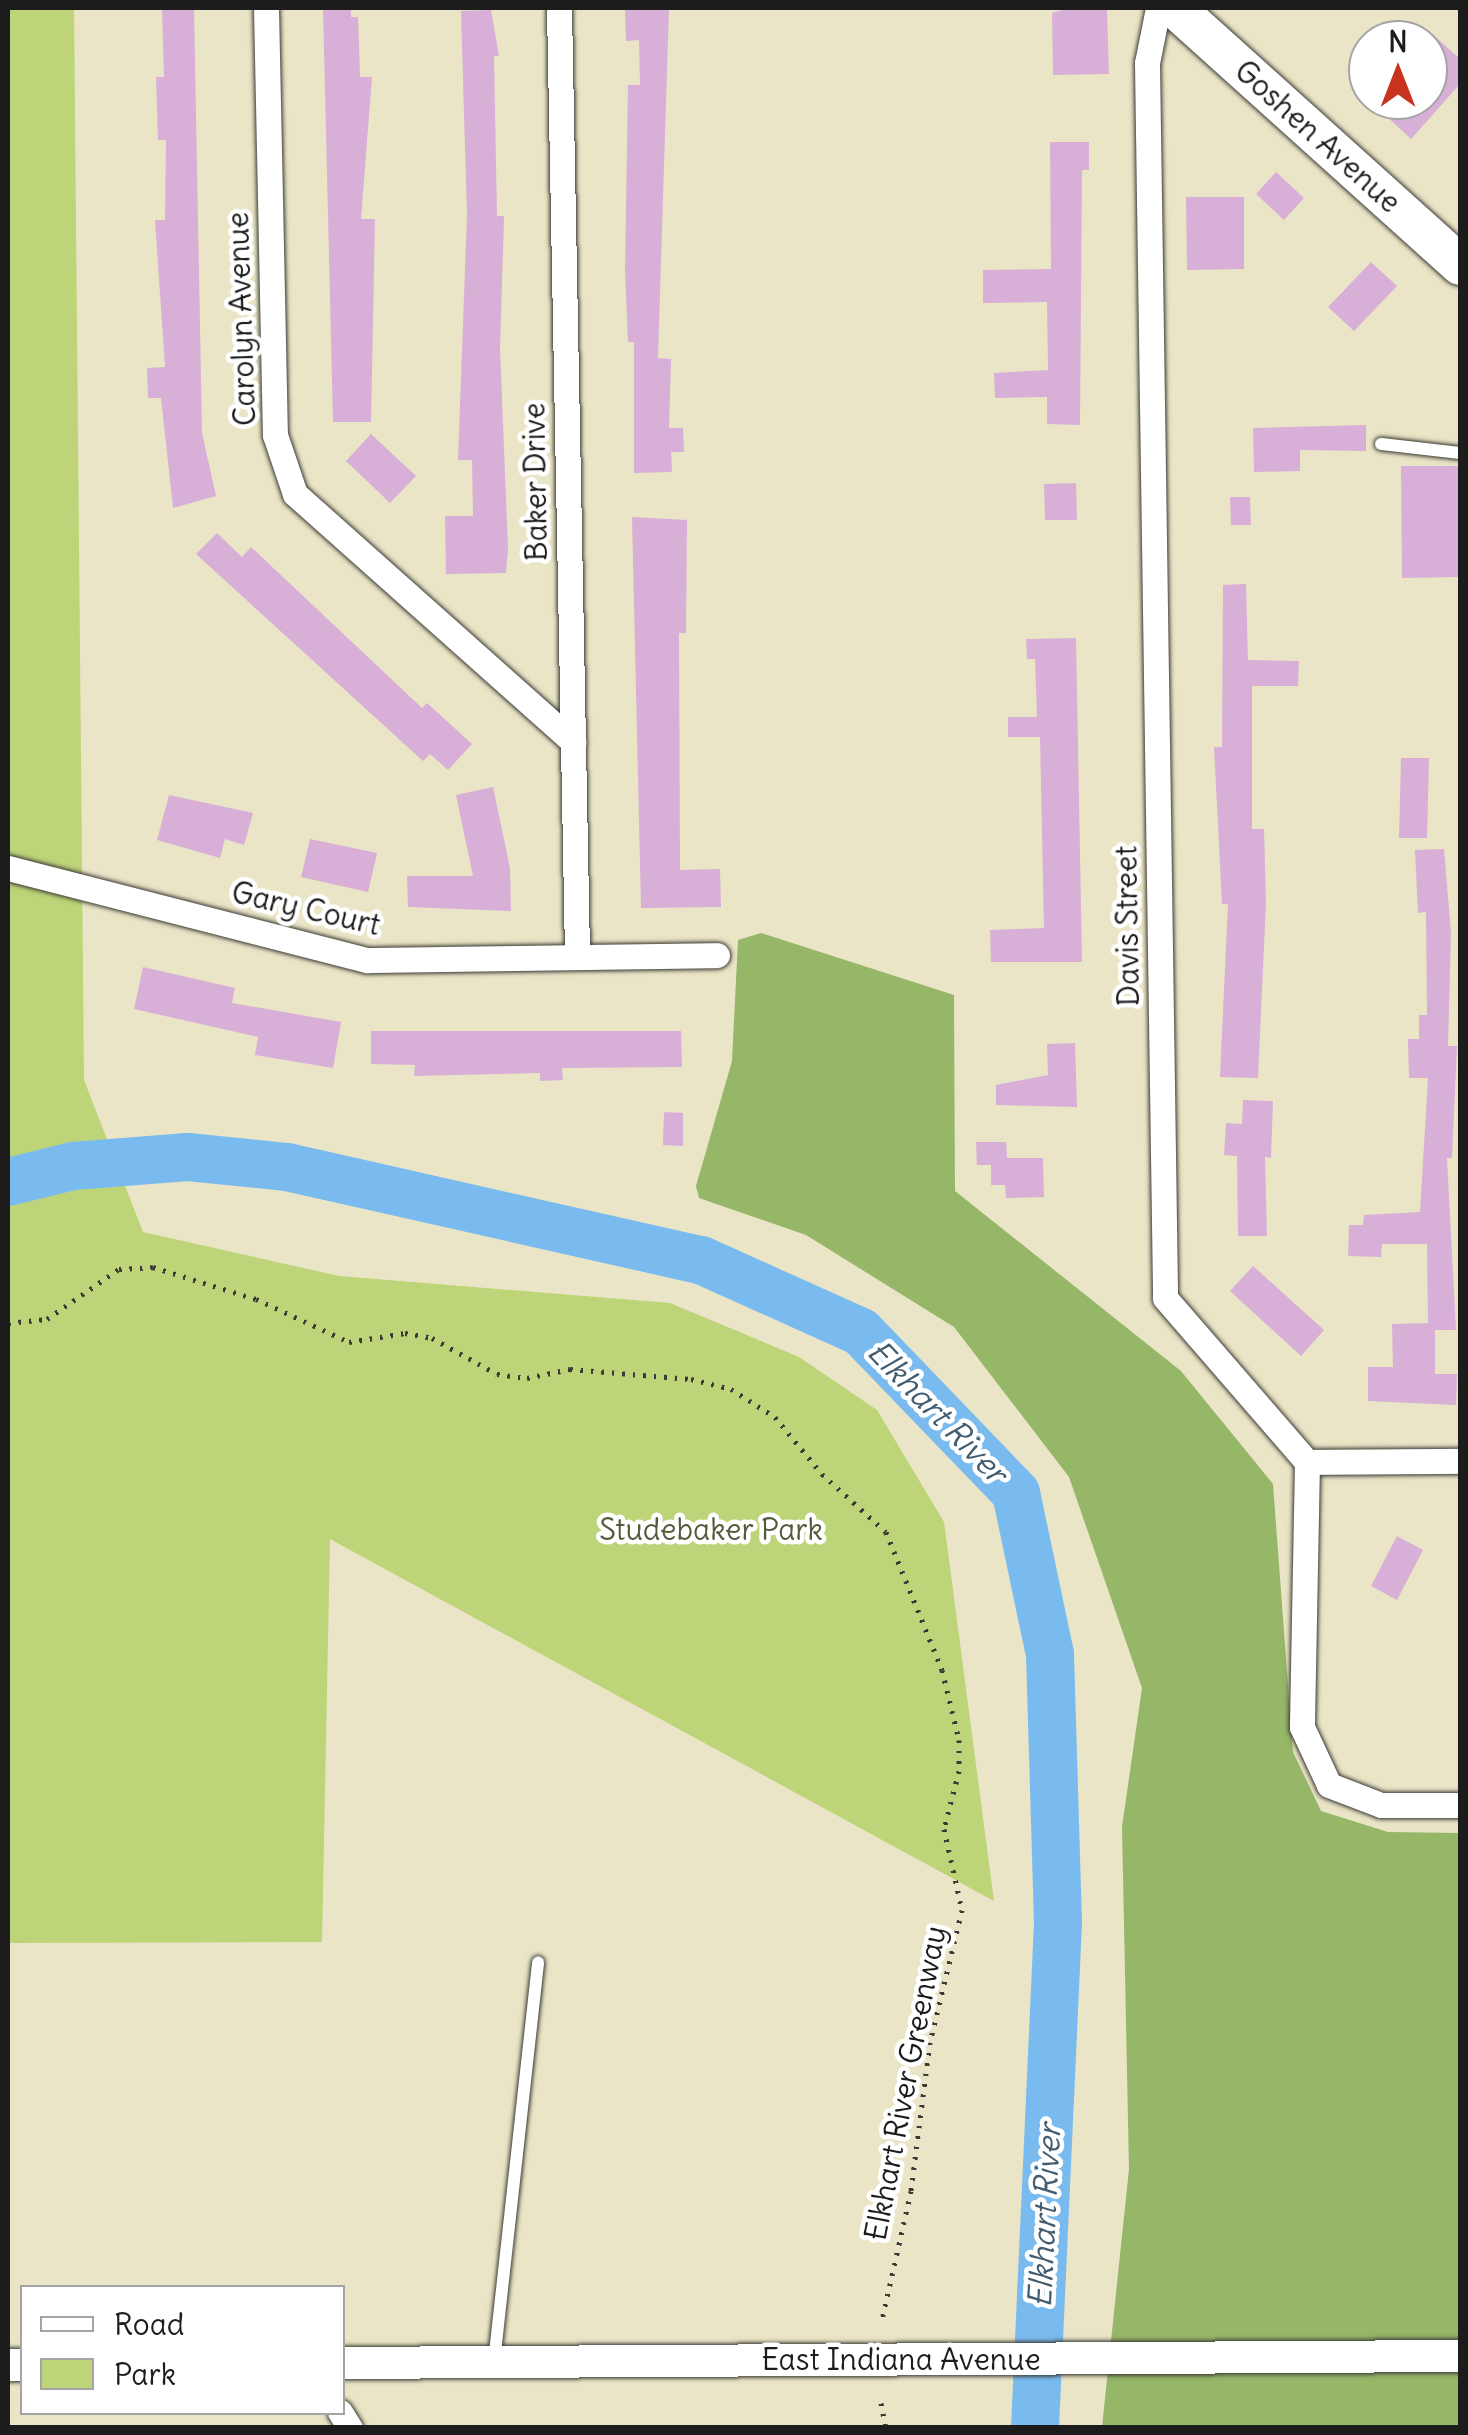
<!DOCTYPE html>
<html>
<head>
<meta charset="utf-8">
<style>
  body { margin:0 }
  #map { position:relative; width:1468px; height:2435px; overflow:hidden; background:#eae5c6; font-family:Delius,sans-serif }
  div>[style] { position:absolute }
  .green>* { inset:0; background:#bdd478 }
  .forest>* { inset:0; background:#96b668 }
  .river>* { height:48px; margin:-24px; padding:0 24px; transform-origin:24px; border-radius:24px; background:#7abbef }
  .building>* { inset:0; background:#d8afd7 }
  .path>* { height:5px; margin-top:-2.5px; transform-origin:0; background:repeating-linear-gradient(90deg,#3b3a36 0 2.5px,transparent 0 10.5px) }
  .roads { filter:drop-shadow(0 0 2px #3b3a36) drop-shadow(0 0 2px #3b3a36) }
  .service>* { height:12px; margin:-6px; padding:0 6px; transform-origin:6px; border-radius:6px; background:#fff }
  .minor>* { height:25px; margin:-12.5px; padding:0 12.5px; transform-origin:12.5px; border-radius:12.5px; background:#fff }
  .tertiary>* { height:32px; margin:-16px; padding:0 16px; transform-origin:16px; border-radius:16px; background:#fff }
  .primary>* { height:40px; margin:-20px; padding:0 20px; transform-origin:20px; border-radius:20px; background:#fff }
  span { translate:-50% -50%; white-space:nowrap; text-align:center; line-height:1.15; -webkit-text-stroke:9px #fff; paint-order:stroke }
  .street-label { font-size:30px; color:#1c1c1c }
  .park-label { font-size:30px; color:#545c3c }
  .water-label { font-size:32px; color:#425c70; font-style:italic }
  .frame { position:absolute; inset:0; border:10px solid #1c1c1c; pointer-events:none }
  .legend { position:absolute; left:20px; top:2285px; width:325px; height:130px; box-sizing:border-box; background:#fff; border:2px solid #a4a4a4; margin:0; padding:12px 18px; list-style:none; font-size:30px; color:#1c1c1c }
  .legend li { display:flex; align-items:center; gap:20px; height:50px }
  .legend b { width:50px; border:2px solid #a4a4a4 }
  .north { position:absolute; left:1348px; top:20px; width:100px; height:100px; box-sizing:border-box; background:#fff; border:2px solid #a4a4a4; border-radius:50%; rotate:0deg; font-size:28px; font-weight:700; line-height:40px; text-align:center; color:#1c1c1c }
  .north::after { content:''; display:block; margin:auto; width:35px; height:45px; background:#c8321e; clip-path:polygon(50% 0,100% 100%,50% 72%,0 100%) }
</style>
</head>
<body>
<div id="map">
  <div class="green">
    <i style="clip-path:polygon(8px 8px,74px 8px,84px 1080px,143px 1232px,339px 1276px,670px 1303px,799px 1357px,877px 1410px,944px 1522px,994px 1901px,330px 1539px,322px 1942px,8px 1943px)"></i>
  </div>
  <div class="forest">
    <i style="clip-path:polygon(761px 933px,954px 995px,955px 1191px,1181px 1371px,1273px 1484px,1293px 1752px,1321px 1811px,1388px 1832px,1460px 1833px,1460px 2427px,1102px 2427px,1129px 2169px,1122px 1827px,1142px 1688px,1069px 1477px,954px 1327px,806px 1235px,699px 1198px,696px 1186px,732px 1061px,738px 940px)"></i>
  </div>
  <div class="river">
    <i style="left:8px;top:1182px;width:67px;rotate:-13.8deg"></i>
    <i style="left:73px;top:1166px;width:115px;rotate:-4.5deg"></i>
    <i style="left:188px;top:1157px;width:100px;rotate:5.8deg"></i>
    <i style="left:287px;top:1167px;width:424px;rotate:12.7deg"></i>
    <i style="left:701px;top:1260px;width:175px;rotate:24.2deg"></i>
    <i style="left:861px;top:1332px;width:223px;rotate:46.1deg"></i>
    <i style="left:1016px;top:1493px;width:165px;rotate:78.1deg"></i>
    <i style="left:1050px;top:1654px;width:269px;rotate:88.3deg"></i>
    <i style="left:1058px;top:1923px;width:506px;rotate:92.61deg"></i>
  </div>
  <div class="building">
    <i style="clip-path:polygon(162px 8px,194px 8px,202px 433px,216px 496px,173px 508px,161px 398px,148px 398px,147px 368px,165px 367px,155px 220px,165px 220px,166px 140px,158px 140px,156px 77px,164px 77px)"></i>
    <i style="clip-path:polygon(323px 8px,351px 8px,351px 17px,358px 17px,360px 77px,372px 77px,361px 219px,375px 219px,371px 422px,333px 422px)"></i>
    <i style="clip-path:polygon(625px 8px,669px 8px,658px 358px,671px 359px,669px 428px,683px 428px,684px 452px,671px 452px,672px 472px,634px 473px,634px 342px,628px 342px,625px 272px,628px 85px,640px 85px,639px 40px,626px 41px)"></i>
    <i style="clip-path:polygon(1070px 8px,1107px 10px,1109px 74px,1053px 75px,1052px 13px)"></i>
    <i style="clip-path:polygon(491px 10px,499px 56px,494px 56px,497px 216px,504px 216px,500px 349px,508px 549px,506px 573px,446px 574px,445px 516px,473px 516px,472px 460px,458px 460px,467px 215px,461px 11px)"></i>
    <i style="clip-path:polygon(1428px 30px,1460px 59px,1460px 84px,1411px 139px,1383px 113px,1394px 100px,1428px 100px)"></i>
    <i style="clip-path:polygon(1050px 142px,1089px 142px,1089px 170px,1082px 170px,1080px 425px,1047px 424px,1047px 397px,995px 398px,994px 373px,1048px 370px,1047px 302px,983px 303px,983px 270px,1051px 269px)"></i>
    <i style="clip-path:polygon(1276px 172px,1304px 198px,1284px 220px,1256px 194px)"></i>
    <i style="clip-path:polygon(1186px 197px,1244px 197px,1244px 269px,1187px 270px)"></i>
    <i style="clip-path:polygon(1371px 262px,1397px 286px,1354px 331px,1328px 307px)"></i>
    <i style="clip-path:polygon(1366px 425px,1366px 451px,1300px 450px,1300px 471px,1254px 472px,1253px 428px)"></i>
    <i style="clip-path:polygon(371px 434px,416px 476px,390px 503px,346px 461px)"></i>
    <i style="clip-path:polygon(1401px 466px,1460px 466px,1460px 577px,1402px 578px)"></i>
    <i style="clip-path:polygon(1076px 483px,1077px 520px,1045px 520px,1044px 484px)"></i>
    <i style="clip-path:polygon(1230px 497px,1250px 497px,1251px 525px,1231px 525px)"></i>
    <i style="clip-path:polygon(632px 517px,687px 520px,686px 633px,679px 633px,680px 870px,720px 869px,721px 907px,641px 908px)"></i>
    <i style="clip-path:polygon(217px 533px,242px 557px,251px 547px,422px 708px,427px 703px,472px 744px,448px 770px,430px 754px,423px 761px,196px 554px)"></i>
    <i style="clip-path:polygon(1246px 584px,1248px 660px,1299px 661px,1298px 686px,1252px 686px,1252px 829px,1264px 829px,1266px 903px,1258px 1078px,1220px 1077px,1228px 904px,1222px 904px,1214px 747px,1222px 747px,1223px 585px)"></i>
    <i style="clip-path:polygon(1076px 638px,1082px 962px,991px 962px,990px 930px,1044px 928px,1040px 737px,1008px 737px,1008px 717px,1037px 717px,1035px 659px,1027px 659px,1026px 639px)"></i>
    <i style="clip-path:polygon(1401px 758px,1429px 758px,1427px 838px,1399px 838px)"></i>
    <i style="clip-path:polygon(493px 787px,510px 868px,511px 911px,408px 907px,407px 876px,473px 876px,456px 795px)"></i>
    <i style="clip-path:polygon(169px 795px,253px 813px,244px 845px,225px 839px,220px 858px,157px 840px)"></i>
    <i style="clip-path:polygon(310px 839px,377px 853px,368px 892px,301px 877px)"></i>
    <i style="clip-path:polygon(1444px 849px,1451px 933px,1448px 1046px,1457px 1046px,1452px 1158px,1447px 1158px,1456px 1330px,1435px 1330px,1435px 1374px,1457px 1374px,1456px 1405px,1368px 1401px,1368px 1367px,1393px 1367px,1392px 1324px,1428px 1323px,1427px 1244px,1382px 1244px,1381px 1257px,1348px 1256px,1349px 1225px,1363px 1225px,1364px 1215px,1420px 1212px,1428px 1078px,1409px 1078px,1408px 1039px,1419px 1039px,1419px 1015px,1427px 1015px,1426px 912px,1418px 913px,1415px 850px)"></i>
    <i style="clip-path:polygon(143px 967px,235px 988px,232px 1003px,341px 1022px,333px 1068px,255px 1055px,258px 1037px,134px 1009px)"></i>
    <i style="clip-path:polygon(371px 1031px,681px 1031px,682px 1067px,562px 1068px,563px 1080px,540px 1081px,540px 1073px,414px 1076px,415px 1065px,371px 1064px)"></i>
    <i style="clip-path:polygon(1075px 1043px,1077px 1107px,996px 1105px,996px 1085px,1048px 1075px,1047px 1044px)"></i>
    <i style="clip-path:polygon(1243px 1100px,1273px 1101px,1271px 1158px,1265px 1157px,1267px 1236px,1238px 1236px,1237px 1156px,1224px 1155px,1226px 1123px,1242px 1124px)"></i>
    <i style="clip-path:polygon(664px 1112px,683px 1113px,683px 1146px,663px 1145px)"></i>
    <i style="clip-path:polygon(976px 1142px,1006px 1142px,1007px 1158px,1043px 1158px,1044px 1197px,1006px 1198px,1005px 1185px,991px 1185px,991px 1165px,977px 1165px)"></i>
    <i style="clip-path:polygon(1253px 1266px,1324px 1330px,1301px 1356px,1230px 1291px)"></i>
    <i style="clip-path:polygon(1397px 1536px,1423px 1550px,1397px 1600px,1371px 1586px)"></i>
  </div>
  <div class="path">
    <i style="left:8px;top:1323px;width:39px;rotate:-6deg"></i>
    <i style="left:47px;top:1319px;width:88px;rotate:-34.8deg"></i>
    <i style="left:119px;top:1269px;width:34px;rotate:-3deg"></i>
    <i style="left:153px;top:1267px;width:108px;rotate:17.3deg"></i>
    <i style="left:256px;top:1299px;width:102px;rotate:24.8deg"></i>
    <i style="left:349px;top:1342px;width:57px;rotate:-9.1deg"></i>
    <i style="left:405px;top:1333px;width:27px;rotate:10deg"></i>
    <i style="left:432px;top:1338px;width:74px;rotate:29deg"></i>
    <i style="left:497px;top:1374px;width:30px;rotate:8deg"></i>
    <i style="left:527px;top:1378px;width:44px;rotate:-11.8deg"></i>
    <i style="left:570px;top:1369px;width:121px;rotate:4.7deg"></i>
    <i style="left:691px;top:1379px;width:41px;rotate:14deg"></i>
    <i style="left:731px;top:1389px;width:52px;rotate:32.5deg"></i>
    <i style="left:775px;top:1417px;width:74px;rotate:50.5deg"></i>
    <i style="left:822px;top:1474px;width:86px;rotate:42.2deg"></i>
    <i style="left:886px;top:1532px;width:149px;rotate:67.9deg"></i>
    <i style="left:942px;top:1670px;width:72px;rotate:76.3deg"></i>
    <i style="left:959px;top:1740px;width:31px;rotate:90deg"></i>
    <i style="left:959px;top:1771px;width:60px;rotate:104.5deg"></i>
    <i style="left:944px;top:1829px;width:83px;rotate:77.5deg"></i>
    <i style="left:962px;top:1910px;width:136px;rotate:103.6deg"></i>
    <i style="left:930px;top:2042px;width:150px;rotate:97.3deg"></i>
    <i style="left:911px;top:2191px;width:132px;rotate:102.7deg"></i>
    <i style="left:881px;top:2403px;width:25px;rotate:79deg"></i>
  </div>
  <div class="roads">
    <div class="service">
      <i style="left:1381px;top:444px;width:80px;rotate:6.5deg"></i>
      <i style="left:494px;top:2362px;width:402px;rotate:-83.7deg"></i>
    </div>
    <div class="minor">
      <i style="left:266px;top:8px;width:427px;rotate:88.8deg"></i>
      <i style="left:275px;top:435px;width:62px;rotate:71.3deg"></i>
      <i style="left:295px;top:494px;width:373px;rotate:41.7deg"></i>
      <i style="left:559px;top:8px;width:948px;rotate:88.91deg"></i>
      <i style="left:1158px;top:8px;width:56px;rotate:101.3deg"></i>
      <i style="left:1147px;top:63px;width:1235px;rotate:89.16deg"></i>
      <i style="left:1165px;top:1298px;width:217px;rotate:49.1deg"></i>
      <i style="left:1307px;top:1462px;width:265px;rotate:91.1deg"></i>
      <i style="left:1302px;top:1727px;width:64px;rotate:65deg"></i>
      <i style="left:1329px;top:1785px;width:56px;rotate:21deg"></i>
      <i style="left:1381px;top:1805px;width:79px"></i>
      <i style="left:8px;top:868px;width:371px;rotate:14.4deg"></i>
      <i style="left:367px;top:960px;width:350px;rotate:-0.8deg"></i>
      <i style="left:1307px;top:1462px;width:153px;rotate:-0.4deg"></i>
      <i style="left:340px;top:2412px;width:19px;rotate:58deg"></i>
    </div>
    <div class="tertiary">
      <i style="left:342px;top:2363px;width:1118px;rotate:-0.36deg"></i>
      <i style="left:8px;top:2365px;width:14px"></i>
    </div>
    <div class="primary">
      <i style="left:1175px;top:8px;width:384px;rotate:42deg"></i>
    </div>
  </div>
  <div class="street-label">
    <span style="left:1318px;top:136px;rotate:42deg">Goshen Avenue</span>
    <span style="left:241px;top:319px;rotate:-92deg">Carolyn Avenue</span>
    <span style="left:535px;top:482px;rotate:-91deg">Baker Drive</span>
    <span style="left:306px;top:908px;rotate:13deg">Gary Court</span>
    <span style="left:1127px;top:926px;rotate:-91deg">Davis Street</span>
    <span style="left:905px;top:2083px;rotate:-79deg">Elkhart River Greenway</span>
    <span style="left:901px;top:2359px">East Indiana Avenue</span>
  </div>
  <div class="park-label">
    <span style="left:711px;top:1529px">Studebaker Park</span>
  </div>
  <div class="water-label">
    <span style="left:937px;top:1412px;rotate:46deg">Elkhart River</span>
    <span style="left:1045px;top:2216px;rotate:-87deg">Elkhart River</span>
  </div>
  <div class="frame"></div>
  <ul class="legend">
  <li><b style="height:12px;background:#fff"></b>Road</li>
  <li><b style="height:28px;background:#bdd478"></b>Park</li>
  </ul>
  <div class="north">N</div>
</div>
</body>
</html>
